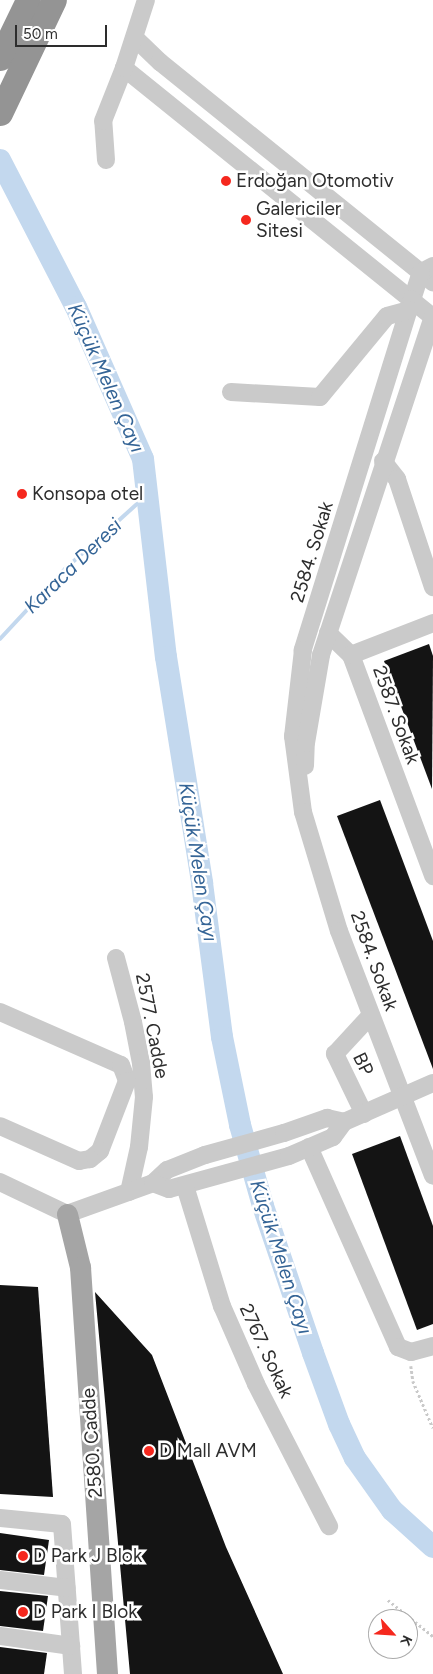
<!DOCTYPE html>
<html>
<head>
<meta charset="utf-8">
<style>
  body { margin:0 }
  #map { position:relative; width:433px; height:1674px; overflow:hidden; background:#fff; font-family:Figtree,sans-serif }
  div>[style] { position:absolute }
  .stream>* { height:4px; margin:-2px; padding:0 2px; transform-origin:2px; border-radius:2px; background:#c3d8ee }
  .river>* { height:22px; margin:-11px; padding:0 11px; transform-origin:11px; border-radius:11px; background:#c3d8ee }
  .building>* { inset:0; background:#141414 }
  .path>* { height:2.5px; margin-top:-1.25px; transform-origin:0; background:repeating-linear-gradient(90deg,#cacaca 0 2.5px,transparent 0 5px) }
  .minor>* { height:18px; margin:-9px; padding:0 9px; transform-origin:9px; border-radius:9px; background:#cacaca }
  .major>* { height:21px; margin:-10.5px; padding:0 10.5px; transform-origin:10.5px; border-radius:10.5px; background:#a5a5a5 }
  .highway>* { height:25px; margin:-12.5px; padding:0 12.5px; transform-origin:12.5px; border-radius:12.5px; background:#949494 }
  .dots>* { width:14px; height:14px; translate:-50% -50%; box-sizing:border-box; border:2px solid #fff; border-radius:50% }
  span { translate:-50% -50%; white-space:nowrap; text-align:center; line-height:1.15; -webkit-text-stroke:5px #fff; paint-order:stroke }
  .poi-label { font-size:19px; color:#2d2d2d }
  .left { translate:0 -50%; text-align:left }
  .street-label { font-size:19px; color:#2d2d2d }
  .water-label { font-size:20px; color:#346496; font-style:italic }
  .north { position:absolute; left:368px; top:1609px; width:50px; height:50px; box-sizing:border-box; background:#fff; border:1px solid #ababab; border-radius:50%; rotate:116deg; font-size:14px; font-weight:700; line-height:20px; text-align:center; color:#2d2d2d }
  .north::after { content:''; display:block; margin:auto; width:18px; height:22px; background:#f5281e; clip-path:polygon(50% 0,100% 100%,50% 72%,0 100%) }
  .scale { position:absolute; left:15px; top:25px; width:92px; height:22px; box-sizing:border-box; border:2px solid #2d2d2d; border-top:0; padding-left:6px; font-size:15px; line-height:18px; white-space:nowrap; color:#2d2d2d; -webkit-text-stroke:4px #fff; paint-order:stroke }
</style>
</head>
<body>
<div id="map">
  <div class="stream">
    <i style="left:0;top:639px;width:96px;rotate:-47.1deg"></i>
    <i style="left:65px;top:569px;width:110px;rotate:-42.1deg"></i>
  </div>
  <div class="river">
    <i style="left:0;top:160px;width:165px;rotate:62.7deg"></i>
    <i style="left:76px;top:307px;width:166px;rotate:66.2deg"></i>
    <i style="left:143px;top:459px;width:199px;rotate:83.4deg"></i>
    <i style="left:166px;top:657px;width:229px;rotate:80.9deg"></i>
    <i style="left:202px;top:883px;width:155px;rotate:82.6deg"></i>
    <i style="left:222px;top:1037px;width:90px;rotate:78.4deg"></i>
    <i style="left:240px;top:1125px;width:84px;rotate:74.1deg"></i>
    <i style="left:263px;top:1206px;width:155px;rotate:71.2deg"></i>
    <i style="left:313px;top:1353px;width:76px;rotate:69.9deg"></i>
    <i style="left:339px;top:1424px;width:38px;rotate:65deg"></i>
    <i style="left:355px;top:1458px;width:64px;rotate:54.6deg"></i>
    <i style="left:392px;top:1510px;width:55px;rotate:42.1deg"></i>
  </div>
  <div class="building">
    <i style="clip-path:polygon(429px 644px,433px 656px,432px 789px,384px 661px)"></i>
    <i style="clip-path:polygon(380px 800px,433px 941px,433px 1069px,337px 816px)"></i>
    <i style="clip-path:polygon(400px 1136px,433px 1226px,433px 1324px,417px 1330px,352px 1154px)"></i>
    <i style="clip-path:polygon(0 1285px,38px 1287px,53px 1497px,0 1494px)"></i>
    <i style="clip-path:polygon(95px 1292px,152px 1355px,226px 1547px,283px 1674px,130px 1674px)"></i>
    <i style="clip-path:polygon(0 1533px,49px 1540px,44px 1575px,0 1570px)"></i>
    <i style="clip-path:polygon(0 1591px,48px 1596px,43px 1631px,0 1626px)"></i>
    <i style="clip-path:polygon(0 1647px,47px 1653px,44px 1674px,0 1674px)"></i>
  </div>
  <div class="path">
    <i style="left:411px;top:1366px;width:15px;rotate:82deg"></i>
    <i style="left:413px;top:1381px;width:51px;rotate:66.9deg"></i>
    <i style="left:388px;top:1600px;width:58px;rotate:38.7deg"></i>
  </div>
  <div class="minor">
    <i style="left:135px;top:38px;width:35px;rotate:44deg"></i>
    <i style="left:160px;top:62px;width:351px;rotate:38.9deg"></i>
    <i style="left:124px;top:68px;width:397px;rotate:38.9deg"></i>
    <i style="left:106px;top:160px;width:39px;rotate:-94deg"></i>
    <i style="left:103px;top:121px;width:57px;rotate:-68.4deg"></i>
    <i style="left:124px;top:68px;width:71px;rotate:-72.1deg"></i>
    <i style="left:433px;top:266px;width:13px;rotate:153deg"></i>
    <i style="left:421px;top:272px;width:28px;rotate:108deg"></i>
    <i style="left:412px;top:299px;width:368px;rotate:107.3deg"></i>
    <i style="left:303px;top:650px;width:87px;rotate:96.6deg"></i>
    <i style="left:293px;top:736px;width:77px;rotate:82.5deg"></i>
    <i style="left:303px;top:812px;width:124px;rotate:73.2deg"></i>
    <i style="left:339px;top:931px;width:262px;rotate:69deg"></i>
    <i style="left:231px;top:392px;width:89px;rotate:3.2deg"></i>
    <i style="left:320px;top:397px;width:105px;rotate:-50.4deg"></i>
    <i style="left:387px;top:316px;width:23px;rotate:-15deg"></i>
    <i style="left:383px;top:461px;width:23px;rotate:52deg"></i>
    <i style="left:397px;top:479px;width:114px;rotate:71.6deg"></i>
    <i style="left:328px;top:633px;width:32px;rotate:44deg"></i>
    <i style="left:351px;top:655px;width:236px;rotate:69.6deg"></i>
    <i style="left:351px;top:655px;width:88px;rotate:-21.3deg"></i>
    <i style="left:305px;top:766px;width:23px;rotate:-88deg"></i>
    <i style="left:306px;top:743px;width:89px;rotate:-80.3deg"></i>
    <i style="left:321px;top:655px;width:356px;rotate:-71.7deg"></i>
    <i style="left:116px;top:958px;width:66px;rotate:75.1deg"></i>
    <i style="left:133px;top:1022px;width:42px;rotate:79deg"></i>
    <i style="left:141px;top:1063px;width:34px;rotate:85deg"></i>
    <i style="left:144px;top:1097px;width:50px;rotate:95.7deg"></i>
    <i style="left:139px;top:1147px;width:46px;rotate:102.5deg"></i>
    <i style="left:0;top:1012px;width:132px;rotate:23.7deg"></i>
    <i style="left:121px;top:1065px;width:17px;rotate:69deg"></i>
    <i style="left:127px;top:1081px;width:75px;rotate:111.1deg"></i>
    <i style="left:100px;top:1151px;width:13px;rotate:141deg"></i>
    <i style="left:90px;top:1159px;width:11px;rotate:170deg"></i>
    <i style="left:79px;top:1161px;width:86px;rotate:-156.1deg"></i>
    <i style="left:364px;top:1114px;width:67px;rotate:-115.8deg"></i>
    <i style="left:335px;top:1054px;width:53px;rotate:-47.3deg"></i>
    <i style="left:309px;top:1147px;width:219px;rotate:66deg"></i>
    <i style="left:398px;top:1347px;width:14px;rotate:21deg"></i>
    <i style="left:411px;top:1352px;width:23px;rotate:-15deg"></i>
    <i style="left:0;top:1182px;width:74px;rotate:25.5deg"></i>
    <i style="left:67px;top:1214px;width:91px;rotate:-19.8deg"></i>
    <i style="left:153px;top:1183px;width:19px;rotate:-43deg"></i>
    <i style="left:167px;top:1170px;width:41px;rotate:-21.5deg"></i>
    <i style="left:205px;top:1155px;width:82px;rotate:-15.6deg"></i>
    <i style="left:284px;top:1133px;width:46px;rotate:-19.2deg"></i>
    <i style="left:327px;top:1118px;width:17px;rotate:13deg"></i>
    <i style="left:344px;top:1122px;width:97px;rotate:-23.7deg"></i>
    <i style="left:153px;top:1183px;width:17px;rotate:21deg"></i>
    <i style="left:169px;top:1189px;width:124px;rotate:-15.4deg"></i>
    <i style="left:289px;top:1156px;width:48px;rotate:-23.4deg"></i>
    <i style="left:333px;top:1137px;width:19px;rotate:-54deg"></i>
    <i style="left:185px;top:1186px;width:126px;rotate:72.9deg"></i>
    <i style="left:222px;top:1306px;width:85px;rotate:66.4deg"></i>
    <i style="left:256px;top:1384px;width:160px;rotate:62.8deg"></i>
    <i style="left:0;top:1518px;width:62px;rotate:5.5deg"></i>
    <i style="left:62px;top:1524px;width:150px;rotate:85.8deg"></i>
    <i style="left:0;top:1580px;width:67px;rotate:6.8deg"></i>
    <i style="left:0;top:1636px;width:72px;rotate:8deg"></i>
  </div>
  <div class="major">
    <i style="left:67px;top:1214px;width:55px;rotate:76.2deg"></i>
    <i style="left:80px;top:1267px;width:408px;rotate:86.2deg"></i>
  </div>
  <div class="highway">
    <i style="left:0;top:58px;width:64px;rotate:-64.2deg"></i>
    <i style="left:0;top:113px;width:125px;rotate:-64.5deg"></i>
  </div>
  <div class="dots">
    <i style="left:226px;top:181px;background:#f5281e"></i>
    <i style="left:246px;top:220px;background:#f5281e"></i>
    <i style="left:22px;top:494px;background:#f5281e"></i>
    <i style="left:149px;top:1451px;background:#f5281e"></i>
    <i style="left:23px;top:1556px;background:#f5281e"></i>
    <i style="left:23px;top:1612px;background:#f5281e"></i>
  </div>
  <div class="poi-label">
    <span class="left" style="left:236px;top:181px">Erdoğan Otomotiv</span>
    <span class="left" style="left:256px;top:220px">Galericiler<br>Sitesi</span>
    <span class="left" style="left:32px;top:494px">Konsopa otel</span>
    <span class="left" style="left:159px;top:1451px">D Mall AVM</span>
    <span class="left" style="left:33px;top:1556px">D Park J Blok</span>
    <span class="left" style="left:33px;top:1612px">D Park I Blok</span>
  </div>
  <div class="street-label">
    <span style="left:312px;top:552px;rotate:-73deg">2584. Sokak</span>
    <span style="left:396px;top:715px;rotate:70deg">2587. Sokak</span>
    <span style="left:374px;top:961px;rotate:70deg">2584. Sokak</span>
    <span style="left:152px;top:1026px;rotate:79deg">2577. Cadde</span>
    <span style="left:363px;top:1064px;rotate:64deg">BP</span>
    <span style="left:266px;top:1351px;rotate:65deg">2767. Sokak</span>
    <span style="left:92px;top:1443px;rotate:-94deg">2580. Cadde</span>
  </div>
  <div class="water-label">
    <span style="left:106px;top:378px;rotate:66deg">Küçük Melen Çayı</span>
    <span style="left:73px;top:566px;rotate:-44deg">Karaca Deresi</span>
    <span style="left:198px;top:862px;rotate:81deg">Küçük Melen Çayı</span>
    <span style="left:281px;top:1257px;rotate:72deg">Küçük Melen Çayı</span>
  </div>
  <div class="north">K</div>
  <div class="scale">50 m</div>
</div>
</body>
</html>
